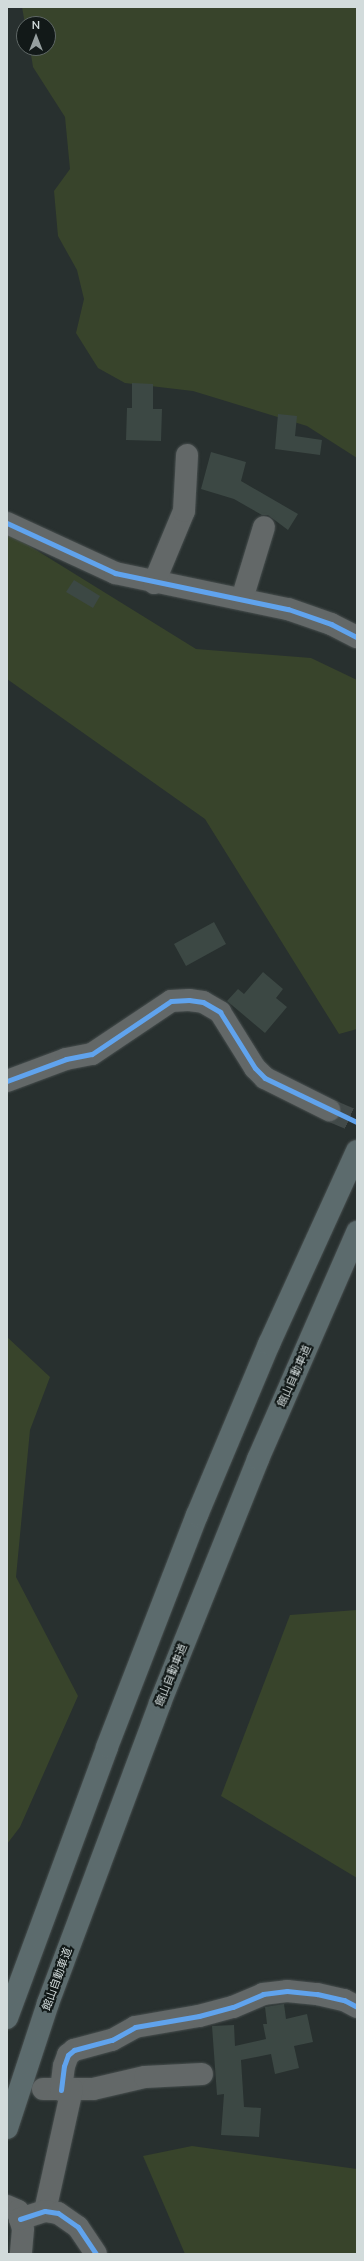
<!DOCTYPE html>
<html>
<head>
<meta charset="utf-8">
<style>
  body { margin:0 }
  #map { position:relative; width:364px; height:2261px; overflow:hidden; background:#28302f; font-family:Mulish,"Noto Sans JP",sans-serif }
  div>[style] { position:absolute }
  .green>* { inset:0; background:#38442b }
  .building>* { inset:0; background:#3c4844 }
  .minor-tunnel>* { height:22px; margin-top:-11px; transform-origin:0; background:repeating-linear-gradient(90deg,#424a49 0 22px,transparent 0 33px) }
  .roads { filter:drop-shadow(0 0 1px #474e4e) drop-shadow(0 0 1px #474e4e) }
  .minor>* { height:22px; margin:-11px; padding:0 11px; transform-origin:11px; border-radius:11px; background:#636868 }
  .highway>* { height:22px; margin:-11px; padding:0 11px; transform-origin:11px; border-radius:11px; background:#5c6b6d }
  .cycleway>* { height:5px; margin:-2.5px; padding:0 2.5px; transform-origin:2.5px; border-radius:2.5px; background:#60a3ed }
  span { translate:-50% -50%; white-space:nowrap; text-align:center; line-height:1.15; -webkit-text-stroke:4px #121918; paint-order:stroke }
  .street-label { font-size:11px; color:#d2dbdb }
  .frame { position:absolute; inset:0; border:8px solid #d2dbdb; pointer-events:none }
  .north { position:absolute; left:16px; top:16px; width:40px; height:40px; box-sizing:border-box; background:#121918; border:1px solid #5f6766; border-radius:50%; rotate:0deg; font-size:11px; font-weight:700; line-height:16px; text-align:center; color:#d2dbdb }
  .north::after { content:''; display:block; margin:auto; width:14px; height:18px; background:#969f9f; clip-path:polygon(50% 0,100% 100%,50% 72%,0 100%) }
</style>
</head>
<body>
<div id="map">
  <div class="green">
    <i style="clip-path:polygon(22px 7px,357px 7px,357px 458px,307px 426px,193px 391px,125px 383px,98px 368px,76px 333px,84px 299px,77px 270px,58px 236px,54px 191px,70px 169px,65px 117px,33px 67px,30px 48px,48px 48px,48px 24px,25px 24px)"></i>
    <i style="clip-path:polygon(7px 532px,196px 649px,311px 658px,357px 680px,357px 1029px,339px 1034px,205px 819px,7px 679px)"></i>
    <i style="clip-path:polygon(7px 1337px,50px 1377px,30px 1430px,16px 1577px,78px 1696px,20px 1827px,7px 1844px)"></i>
    <i style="clip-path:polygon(357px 1610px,357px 1878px,221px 1796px,290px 1615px)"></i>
    <i style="clip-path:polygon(192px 2146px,357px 2169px,357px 2254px,185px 2254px,143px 2156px)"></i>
  </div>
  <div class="building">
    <i style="clip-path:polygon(132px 383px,153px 384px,153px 409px,162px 409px,161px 441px,126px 440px,127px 408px,132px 408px)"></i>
    <i style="clip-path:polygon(278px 414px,297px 416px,295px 436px,322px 440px,320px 455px,275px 449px)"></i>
    <i style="clip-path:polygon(211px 452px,246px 462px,241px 481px,298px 514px,288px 530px,268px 515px,262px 515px,234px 499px,201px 489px)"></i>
    <i style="clip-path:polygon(74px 580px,100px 596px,93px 608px,66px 592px)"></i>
    <i style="clip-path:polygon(214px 922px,226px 944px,186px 966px,174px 944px)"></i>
    <i style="clip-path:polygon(263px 972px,283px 989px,276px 998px,287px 1007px,265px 1033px,227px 1001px,238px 989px,244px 994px)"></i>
    <i style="clip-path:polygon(284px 2004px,286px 2019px,307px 2014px,313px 2042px,294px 2046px,299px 2068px,275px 2074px,271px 2054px,241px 2060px,244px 2107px,261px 2108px,259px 2137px,221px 2135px,224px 2094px,217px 2095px,212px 2026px,234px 2025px,235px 2046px,266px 2039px,263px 2024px,267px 2024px,265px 2007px)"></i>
  </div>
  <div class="minor-tunnel">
    <i style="left:329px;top:1110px;width:30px;rotate:23deg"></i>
  </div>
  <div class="roads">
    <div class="minor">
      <i style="left:7px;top:523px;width:119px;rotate:24.8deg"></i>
      <i style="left:115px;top:573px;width:177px;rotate:11.8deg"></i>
      <i style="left:288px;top:609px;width:46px;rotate:19.2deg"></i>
      <i style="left:331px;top:624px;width:29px;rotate:27deg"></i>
      <i style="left:154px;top:583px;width:78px;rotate:-67.4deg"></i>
      <i style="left:184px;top:511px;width:56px;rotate:-86.9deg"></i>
      <i style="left:242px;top:599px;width:75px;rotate:-73deg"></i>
      <i style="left:7px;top:1081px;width:63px;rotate:-20.4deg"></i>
      <i style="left:66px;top:1059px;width:26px;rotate:-11deg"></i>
      <i style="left:92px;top:1054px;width:95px;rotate:-33.9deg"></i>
      <i style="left:171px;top:1001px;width:18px;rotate:-3deg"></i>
      <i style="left:189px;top:1000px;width:14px;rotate:8deg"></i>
      <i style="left:203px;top:1002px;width:20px;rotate:30deg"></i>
      <i style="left:220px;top:1012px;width:66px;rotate:58deg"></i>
      <i style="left:255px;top:1068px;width:14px;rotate:45deg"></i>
      <i style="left:265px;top:1078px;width:72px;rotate:26.6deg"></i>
      <i style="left:43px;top:2089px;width:50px"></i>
      <i style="left:93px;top:2089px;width:53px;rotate:-13deg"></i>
      <i style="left:145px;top:2077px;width:57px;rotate:-3deg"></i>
      <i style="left:61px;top:2090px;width:24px;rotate:-83deg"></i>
      <i style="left:64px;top:2066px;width:12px;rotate:-70deg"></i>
      <i style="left:68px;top:2055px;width:8px;rotate:-40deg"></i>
      <i style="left:74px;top:2050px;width:39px;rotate:-15deg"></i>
      <i style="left:112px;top:2040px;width:26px;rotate:-29deg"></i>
      <i style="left:135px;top:2027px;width:65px;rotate:-9.8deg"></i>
      <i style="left:199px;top:2016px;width:35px;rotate:-15deg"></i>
      <i style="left:233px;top:2007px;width:33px;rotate:-23deg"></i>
      <i style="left:263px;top:1994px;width:24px;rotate:-7deg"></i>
      <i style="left:287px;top:1991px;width:30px;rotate:6deg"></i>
      <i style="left:317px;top:1994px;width:28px;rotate:13deg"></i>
      <i style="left:344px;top:2000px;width:15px;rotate:28deg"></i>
      <i style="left:7px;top:2206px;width:12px;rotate:24deg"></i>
      <i style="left:18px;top:2211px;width:8px;rotate:76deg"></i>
      <i style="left:20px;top:2219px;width:10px;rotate:73deg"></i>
      <i style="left:23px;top:2229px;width:25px;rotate:95deg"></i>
      <i style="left:45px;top:2211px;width:125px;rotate:-77.5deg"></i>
      <i style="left:20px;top:2219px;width:26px;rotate:-18deg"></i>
      <i style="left:45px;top:2211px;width:13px;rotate:9deg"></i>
      <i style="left:58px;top:2213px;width:24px;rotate:35deg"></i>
      <i style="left:78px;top:2227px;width:32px;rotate:56deg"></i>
    </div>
    <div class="highway">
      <i style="left:7px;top:2018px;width:289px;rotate:-69.7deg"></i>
      <i style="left:107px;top:1747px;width:249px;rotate:-68.8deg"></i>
      <i style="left:197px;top:1515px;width:186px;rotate:-67.2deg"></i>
      <i style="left:269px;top:1344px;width:212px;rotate:-65.5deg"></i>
      <i style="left:7px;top:2128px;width:132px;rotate:-71.8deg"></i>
      <i style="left:48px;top:2003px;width:320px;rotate:-69.5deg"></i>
      <i style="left:160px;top:1703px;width:263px;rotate:-68.1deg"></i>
      <i style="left:258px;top:1459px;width:248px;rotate:-66.4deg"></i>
    </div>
  </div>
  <div class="cycleway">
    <i style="left:7px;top:523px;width:119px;rotate:24.8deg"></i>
    <i style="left:115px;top:573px;width:177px;rotate:11.8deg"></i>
    <i style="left:288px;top:609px;width:46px;rotate:19.2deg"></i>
    <i style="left:331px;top:624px;width:29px;rotate:27deg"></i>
    <i style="left:7px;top:1081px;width:63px;rotate:-20.4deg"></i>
    <i style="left:66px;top:1059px;width:26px;rotate:-11deg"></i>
    <i style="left:92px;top:1054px;width:95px;rotate:-33.9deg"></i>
    <i style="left:171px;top:1001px;width:18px;rotate:-3deg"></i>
    <i style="left:189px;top:1000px;width:14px;rotate:8deg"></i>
    <i style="left:203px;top:1002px;width:20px;rotate:30deg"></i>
    <i style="left:220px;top:1012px;width:66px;rotate:58deg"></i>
    <i style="left:255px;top:1068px;width:14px;rotate:45deg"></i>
    <i style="left:265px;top:1078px;width:102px;rotate:25.6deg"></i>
    <i style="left:61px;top:2090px;width:24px;rotate:-83deg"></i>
    <i style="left:64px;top:2066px;width:12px;rotate:-70deg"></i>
    <i style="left:68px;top:2055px;width:8px;rotate:-40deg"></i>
    <i style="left:74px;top:2050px;width:39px;rotate:-15deg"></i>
    <i style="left:112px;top:2040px;width:26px;rotate:-29deg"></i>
    <i style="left:135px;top:2027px;width:65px;rotate:-9.8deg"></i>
    <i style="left:199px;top:2016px;width:35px;rotate:-15deg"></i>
    <i style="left:233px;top:2007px;width:33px;rotate:-23deg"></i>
    <i style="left:263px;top:1994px;width:24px;rotate:-7deg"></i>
    <i style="left:287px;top:1991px;width:30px;rotate:6deg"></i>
    <i style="left:317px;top:1994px;width:28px;rotate:13deg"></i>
    <i style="left:344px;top:2000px;width:15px;rotate:28deg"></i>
    <i style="left:20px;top:2219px;width:26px;rotate:-18deg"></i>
    <i style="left:45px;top:2211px;width:13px;rotate:9deg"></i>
    <i style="left:58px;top:2213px;width:24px;rotate:35deg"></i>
    <i style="left:78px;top:2227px;width:32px;rotate:56deg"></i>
  </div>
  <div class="street-label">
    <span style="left:294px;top:1376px;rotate:-66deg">館山自動車道</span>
    <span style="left:171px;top:1675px;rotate:-68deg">館山自動車道</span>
    <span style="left:57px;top:1979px;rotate:-70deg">館山自動車道</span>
  </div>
  <div class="frame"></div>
  <div class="north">N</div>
</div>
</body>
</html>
